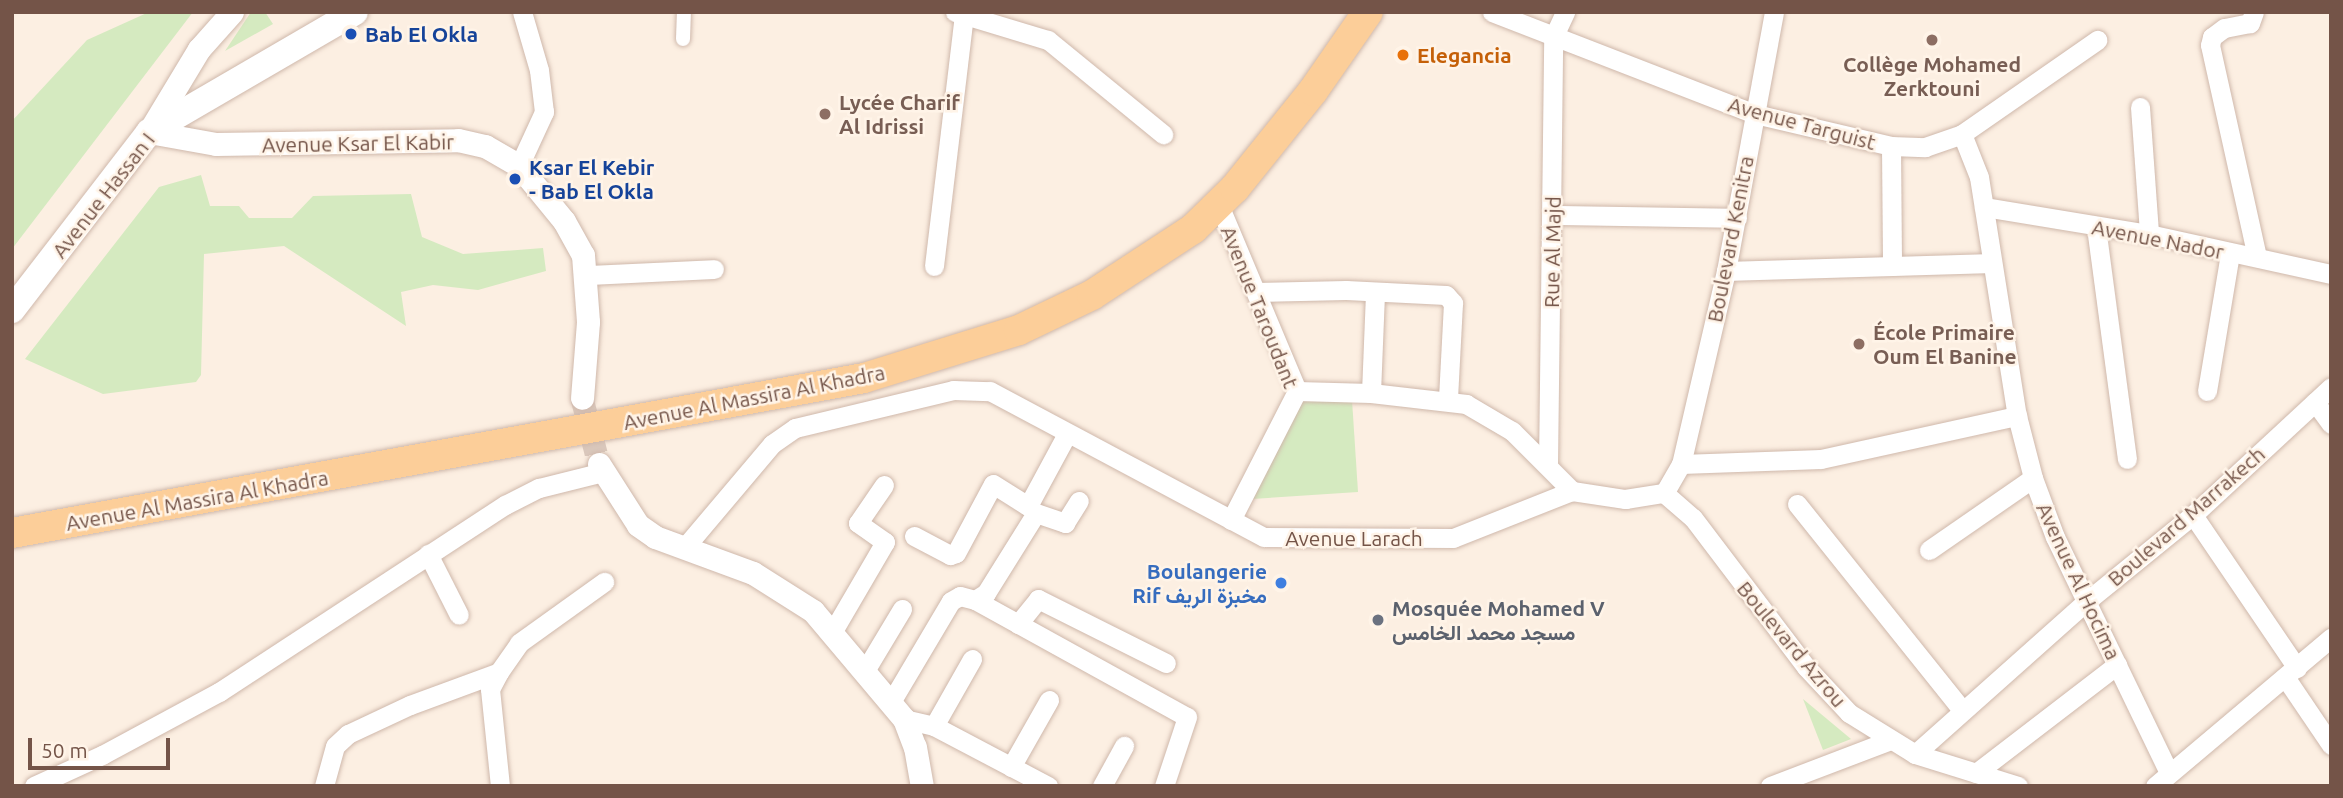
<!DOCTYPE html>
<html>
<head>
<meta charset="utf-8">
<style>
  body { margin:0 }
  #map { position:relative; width:2343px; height:798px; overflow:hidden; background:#fcefe2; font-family:Ubuntu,Vazirmatn,sans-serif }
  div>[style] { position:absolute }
  .green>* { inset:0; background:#d5eac0 }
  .tertiary-tunnel>* { height:23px; margin-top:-11.5px; transform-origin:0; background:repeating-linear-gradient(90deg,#dac8bc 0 23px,transparent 0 34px) }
  .roads { filter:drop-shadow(0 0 2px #cfb8ab) drop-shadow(0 0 2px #cfb8ab) }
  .pedestrian>* { height:14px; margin:-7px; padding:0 7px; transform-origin:7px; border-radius:7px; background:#fff }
  .minor>* { height:19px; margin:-9.5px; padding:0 9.5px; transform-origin:9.5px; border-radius:9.5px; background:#fff }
  .tertiary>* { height:23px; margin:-11.5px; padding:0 11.5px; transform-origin:11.5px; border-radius:11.5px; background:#fff }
  .secondary>* { height:26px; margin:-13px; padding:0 13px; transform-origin:13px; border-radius:13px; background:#fff }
  .primary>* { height:30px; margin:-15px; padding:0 15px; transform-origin:15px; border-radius:15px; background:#fcce99 }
  .dots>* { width:19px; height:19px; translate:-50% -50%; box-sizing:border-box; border:4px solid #fff4e8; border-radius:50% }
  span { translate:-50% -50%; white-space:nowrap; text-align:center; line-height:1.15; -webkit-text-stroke:5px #fff4e8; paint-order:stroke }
  .transit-label { font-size:21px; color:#164399; font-weight:700 }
  .left { translate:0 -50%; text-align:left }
  .food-label { font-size:21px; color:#c56008; font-weight:700 }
  .education-label { font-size:21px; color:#785e54; font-weight:700 }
  .street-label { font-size:21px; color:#745448 }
  .shop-label { font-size:21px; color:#366cbe; font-weight:700 }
  .right { translate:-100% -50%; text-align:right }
  .worship-label { font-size:21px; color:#5b616d; font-weight:700 }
  .frame { position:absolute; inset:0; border:14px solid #745448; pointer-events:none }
  .scale { position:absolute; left:28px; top:738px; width:142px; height:32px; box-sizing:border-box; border:4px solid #745448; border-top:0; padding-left:9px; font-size:21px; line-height:24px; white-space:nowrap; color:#745448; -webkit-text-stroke:5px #fff4e8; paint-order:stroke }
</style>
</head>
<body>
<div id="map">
  <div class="green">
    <i style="clip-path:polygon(149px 12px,193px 12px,12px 249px,12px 121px,87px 40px)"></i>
    <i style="clip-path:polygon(251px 12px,265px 12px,273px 24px,225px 51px)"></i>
    <i style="clip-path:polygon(201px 175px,210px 206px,239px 206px,249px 218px,292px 218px,313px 196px,411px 194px,422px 237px,463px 254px,543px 248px,546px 271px,478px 290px,433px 285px,401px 292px,406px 326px,284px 246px,204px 254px,201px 375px,196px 382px,103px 394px,25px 359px,159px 187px)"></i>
    <i style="clip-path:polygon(1303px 398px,1352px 400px,1358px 492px,1252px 499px)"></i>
    <i style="clip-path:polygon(1803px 699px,1851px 739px,1823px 750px)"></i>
  </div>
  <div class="tertiary-tunnel">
    <i style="left:582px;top:398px;width:68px;rotate:75.6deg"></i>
  </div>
  <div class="roads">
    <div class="pedestrian">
      <i style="left:683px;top:39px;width:27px;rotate:-88deg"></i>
    </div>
    <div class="minor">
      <i style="left:955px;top:12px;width:97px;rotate:16.8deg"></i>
      <i style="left:1048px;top:40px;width:149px;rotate:39.3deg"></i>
      <i style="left:1492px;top:12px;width:282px;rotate:21.2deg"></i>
      <i style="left:1755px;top:114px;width:140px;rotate:13.2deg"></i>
      <i style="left:1891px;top:146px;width:34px;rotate:2deg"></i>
      <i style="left:1925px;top:147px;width:39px;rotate:-19deg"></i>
      <i style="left:1962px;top:134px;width:165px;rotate:-34.8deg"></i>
      <i style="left:1774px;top:12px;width:263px;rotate:100.5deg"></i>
      <i style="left:1726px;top:271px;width:198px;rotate:103.1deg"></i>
      <i style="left:1681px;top:464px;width:34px;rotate:120deg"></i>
      <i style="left:1664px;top:493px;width:38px;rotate:41deg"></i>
      <i style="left:1693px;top:518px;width:187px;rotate:52.8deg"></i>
      <i style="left:1806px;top:667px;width:63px;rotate:46.9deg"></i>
      <i style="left:1849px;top:713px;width:78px;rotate:31.8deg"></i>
      <i style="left:1915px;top:754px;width:108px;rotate:17.3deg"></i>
      <i style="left:2254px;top:12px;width:12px;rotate:110deg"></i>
      <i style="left:2250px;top:23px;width:26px;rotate:169deg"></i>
      <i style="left:2224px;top:28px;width:15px;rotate:143deg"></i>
      <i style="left:2212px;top:37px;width:8px;rotate:104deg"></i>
      <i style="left:2210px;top:45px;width:217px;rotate:77.5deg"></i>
      <i style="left:2140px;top:107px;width:127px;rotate:85.9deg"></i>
      <i style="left:1962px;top:134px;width:46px;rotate:68.4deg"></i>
      <i style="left:1979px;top:177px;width:242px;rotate:81deg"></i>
      <i style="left:2017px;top:416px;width:64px;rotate:75.5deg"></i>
      <i style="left:2033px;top:478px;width:63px;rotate:69.6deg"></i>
      <i style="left:2055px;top:537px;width:262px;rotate:64.2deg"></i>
      <i style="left:1891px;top:146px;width:120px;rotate:89.5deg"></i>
      <i style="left:519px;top:166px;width:60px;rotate:-65.2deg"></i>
      <i style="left:544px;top:112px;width:42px;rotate:-96.8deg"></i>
      <i style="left:539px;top:70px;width:60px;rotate:-106.3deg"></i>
      <i style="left:1219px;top:205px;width:202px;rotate:67.2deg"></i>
      <i style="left:1297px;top:391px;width:145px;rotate:117.1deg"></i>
      <i style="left:1984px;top:207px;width:167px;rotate:9.3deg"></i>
      <i style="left:2149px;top:234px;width:186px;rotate:12.4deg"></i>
      <i style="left:1553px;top:215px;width:184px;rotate:0.9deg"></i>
      <i style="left:2096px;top:227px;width:234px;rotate:82.4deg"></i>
      <i style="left:934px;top:266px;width:253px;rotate:-83.2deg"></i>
      <i style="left:1726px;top:271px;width:266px;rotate:-1.7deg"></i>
      <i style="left:588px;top:275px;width:126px;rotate:-2.7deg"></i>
      <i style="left:1256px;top:292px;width:90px;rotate:-1.3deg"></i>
      <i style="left:1346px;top:290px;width:100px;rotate:2.9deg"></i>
      <i style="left:1446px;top:295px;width:11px;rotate:49deg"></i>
      <i style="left:1453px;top:303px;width:97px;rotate:93deg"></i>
      <i style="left:1297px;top:391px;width:74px;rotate:1.5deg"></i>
      <i style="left:1371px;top:393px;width:96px;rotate:6.6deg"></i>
      <i style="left:1466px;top:404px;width:53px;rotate:30.4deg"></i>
      <i style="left:1512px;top:431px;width:85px;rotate:45deg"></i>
      <i style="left:2207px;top:391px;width:140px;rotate:-80.5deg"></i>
      <i style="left:1371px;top:393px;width:101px;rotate:-87.7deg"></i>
      <i style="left:2315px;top:402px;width:27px;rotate:54deg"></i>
      <i style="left:1681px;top:464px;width:140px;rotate:-2deg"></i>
      <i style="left:1821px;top:459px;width:201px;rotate:-12.4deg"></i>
      <i style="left:1548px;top:465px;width:427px;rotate:-89.3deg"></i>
      <i style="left:1553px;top:38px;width:29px;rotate:-65deg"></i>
      <i style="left:1797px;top:504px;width:264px;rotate:51.3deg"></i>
      <i style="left:2193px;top:515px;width:185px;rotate:55.8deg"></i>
      <i style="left:914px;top:536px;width:41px;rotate:27.8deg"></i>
      <i style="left:950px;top:555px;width:6px;rotate:-18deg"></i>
      <i style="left:956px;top:553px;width:78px;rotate:-61.8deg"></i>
      <i style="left:993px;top:484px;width:41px;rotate:32.2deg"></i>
      <i style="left:1028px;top:506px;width:82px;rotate:-61.6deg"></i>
      <i style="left:685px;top:547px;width:135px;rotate:-49.8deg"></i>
      <i style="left:772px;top:444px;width:28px;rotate:-35deg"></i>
      <i style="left:795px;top:428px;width:163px;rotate:-13.5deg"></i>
      <i style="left:953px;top:390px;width:37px;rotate:2deg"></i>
      <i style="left:990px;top:391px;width:310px;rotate:28.1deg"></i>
      <i style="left:1264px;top:537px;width:189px;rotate:0.3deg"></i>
      <i style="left:1453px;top:538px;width:128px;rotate:-21.6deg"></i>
      <i style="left:1572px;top:491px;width:54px;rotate:8.6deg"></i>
      <i style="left:1625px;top:499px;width:39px;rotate:-9deg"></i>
      <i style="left:1929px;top:550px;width:126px;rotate:-34.7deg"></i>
      <i style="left:428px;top:554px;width:68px;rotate:63.1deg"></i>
      <i style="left:975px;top:600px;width:242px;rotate:28.9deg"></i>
      <i style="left:1187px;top:717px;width:73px;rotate:108.4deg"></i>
      <i style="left:1018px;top:624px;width:32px;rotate:-51deg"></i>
      <i style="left:1038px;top:599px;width:143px;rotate:26.6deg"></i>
      <i style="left:833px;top:631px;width:103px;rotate:-59.7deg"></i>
      <i style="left:885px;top:542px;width:33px;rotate:-145deg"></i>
      <i style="left:858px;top:523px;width:46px;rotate:-55.6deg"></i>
      <i style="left:866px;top:669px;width:70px;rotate:-59deg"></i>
      <i style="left:2285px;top:677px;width:82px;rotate:55.9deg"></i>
      <i style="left:891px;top:702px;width:117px;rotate:-59.3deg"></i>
      <i style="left:951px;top:601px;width:10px;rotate:-29deg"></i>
      <i style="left:960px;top:596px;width:16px;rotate:15deg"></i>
      <i style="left:975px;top:600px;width:13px;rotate:-32deg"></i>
      <i style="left:986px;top:593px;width:94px;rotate:-58deg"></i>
      <i style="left:1036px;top:513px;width:31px;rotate:19deg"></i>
      <i style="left:1065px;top:523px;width:26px;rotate:-58deg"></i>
      <i style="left:904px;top:719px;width:31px;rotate:13deg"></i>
      <i style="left:934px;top:726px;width:129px;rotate:27.8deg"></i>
      <i style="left:934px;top:726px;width:77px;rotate:-60.4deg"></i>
      <i style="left:1915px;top:754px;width:230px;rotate:-41.7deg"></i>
      <i style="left:2087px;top:601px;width:136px;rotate:-39.1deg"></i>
      <i style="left:2193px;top:515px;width:188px;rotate:-42.8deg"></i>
      <i style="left:1011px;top:767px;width:77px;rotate:-60.4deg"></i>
      <i style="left:1976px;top:773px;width:178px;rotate:-37.5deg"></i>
      <i style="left:34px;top:786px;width:75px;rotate:-24.5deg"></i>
      <i style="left:102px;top:755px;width:133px;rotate:-28.3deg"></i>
      <i style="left:219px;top:692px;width:342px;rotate:-33.2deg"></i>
      <i style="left:505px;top:505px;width:38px;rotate:-27deg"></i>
      <i style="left:539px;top:488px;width:66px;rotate:-14deg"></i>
      <i style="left:324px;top:786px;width:41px;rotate:-74.6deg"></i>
      <i style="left:335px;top:746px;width:18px;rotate:-43deg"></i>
      <i style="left:348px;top:734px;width:68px;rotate:-25.1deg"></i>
      <i style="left:410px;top:705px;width:95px;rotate:-20.3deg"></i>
      <i style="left:500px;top:786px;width:98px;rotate:-95.9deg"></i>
      <i style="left:490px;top:689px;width:19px;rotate:-62deg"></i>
      <i style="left:499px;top:672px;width:35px;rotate:-55deg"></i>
      <i style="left:519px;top:643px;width:105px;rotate:-35.7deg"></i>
      <i style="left:1102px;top:786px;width:46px;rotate:-61.2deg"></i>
      <i style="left:1770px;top:786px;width:126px;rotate:-20.9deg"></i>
      <i style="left:2155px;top:786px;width:230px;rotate:-40.1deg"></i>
    </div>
    <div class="tertiary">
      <i style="left:232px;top:12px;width:50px;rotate:131.7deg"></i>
      <i style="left:199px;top:49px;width:97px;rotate:121.1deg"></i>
      <i style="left:149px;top:132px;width:68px;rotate:10.2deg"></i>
      <i style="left:216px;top:144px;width:242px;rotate:-0.9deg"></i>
      <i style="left:458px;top:140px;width:28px;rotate:13deg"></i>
      <i style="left:485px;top:146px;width:39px;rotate:30deg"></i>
      <i style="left:519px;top:166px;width:71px;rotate:50.7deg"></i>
      <i style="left:564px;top:221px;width:39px;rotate:61deg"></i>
      <i style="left:583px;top:255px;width:67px;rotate:85.7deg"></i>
      <i style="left:588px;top:322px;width:76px;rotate:94.5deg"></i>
      <i style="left:599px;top:464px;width:72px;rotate:57.4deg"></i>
      <i style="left:638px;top:525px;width:21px;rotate:35deg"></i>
      <i style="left:655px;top:537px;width:104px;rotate:20.2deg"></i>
      <i style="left:753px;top:573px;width:71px;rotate:32.3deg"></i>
      <i style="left:813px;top:611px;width:141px;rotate:49.9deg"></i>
      <i style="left:904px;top:719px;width:30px;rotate:69deg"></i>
      <i style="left:915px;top:747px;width:40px;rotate:80deg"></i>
    </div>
    <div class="secondary">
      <i style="left:12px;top:310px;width:225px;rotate:-52.4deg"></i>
      <i style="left:149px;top:132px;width:238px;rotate:-30.2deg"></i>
    </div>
    <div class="primary">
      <i style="left:12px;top:533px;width:866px;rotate:-10.31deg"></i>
      <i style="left:864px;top:378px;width:162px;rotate:-17.2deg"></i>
      <i style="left:1019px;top:330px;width:81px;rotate:-25.6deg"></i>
      <i style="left:1092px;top:295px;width:121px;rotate:-33.2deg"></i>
      <i style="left:1193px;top:229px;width:59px;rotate:-44.3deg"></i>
      <i style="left:1235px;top:188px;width:124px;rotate:-51.2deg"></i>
      <i style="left:1313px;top:91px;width:96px;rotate:-55.2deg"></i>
    </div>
  </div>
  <div class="dots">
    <i style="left:351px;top:34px;background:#1a4fb4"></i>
    <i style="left:1932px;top:40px;background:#8d6e63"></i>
    <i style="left:1403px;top:55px;background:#e8710a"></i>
    <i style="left:825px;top:114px;background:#8d6e63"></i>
    <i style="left:515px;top:179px;background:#1a4fb4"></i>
    <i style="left:1859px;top:344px;background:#8d6e63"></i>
    <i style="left:1281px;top:583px;background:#3f7fe0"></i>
    <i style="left:1378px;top:620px;background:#6b7280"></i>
  </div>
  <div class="transit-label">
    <span class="left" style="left:365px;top:34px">Bab El Okla</span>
    <span class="left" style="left:529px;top:179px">Ksar El Kebir<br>- Bab El Okla</span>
  </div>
  <div class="food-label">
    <span class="left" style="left:1417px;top:55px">Elegancia</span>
  </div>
  <div class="education-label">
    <span style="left:1932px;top:76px">Collège Mohamed<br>Zerktouni</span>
    <span class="left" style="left:839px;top:114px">Lycée Charif<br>Al Idrissi</span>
    <span class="left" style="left:1873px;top:344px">École Primaire<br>Oum El Banine</span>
  </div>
  <div class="street-label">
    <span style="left:1802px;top:123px;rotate:15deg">Avenue Targuist</span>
    <span style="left:358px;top:143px;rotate:-1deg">Avenue Ksar El Kabir</span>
    <span style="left:103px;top:195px;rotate:-52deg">Avenue Hassan I</span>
    <span style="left:1730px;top:239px;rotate:-79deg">Boulevard Kenitra</span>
    <span style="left:2158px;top:239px;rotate:11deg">Avenue Nador</span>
    <span style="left:1552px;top:252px;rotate:-89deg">Rue Al Majd</span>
    <span style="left:1260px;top:307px;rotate:68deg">Avenue Taroudant</span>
    <span style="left:754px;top:397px;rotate:-11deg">Avenue Al Massira Al Khadra</span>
    <span style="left:197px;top:500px;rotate:-10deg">Avenue Al Massira Al Khadra</span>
    <span style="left:2186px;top:516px;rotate:-41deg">Boulevard Marrakech</span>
    <span style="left:1354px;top:538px">Avenue Larach</span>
    <span style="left:2079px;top:581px;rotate:65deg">Avenue Al Hocima</span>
    <span style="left:1792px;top:644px;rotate:50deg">Boulevard Azrou</span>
  </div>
  <div class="shop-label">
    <span class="right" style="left:1267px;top:583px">Boulangerie<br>Rif مخبزة الريف</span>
  </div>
  <div class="worship-label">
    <span class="left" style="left:1392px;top:620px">Mosquée Mohamed V<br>مسجد محمد الخامس</span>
  </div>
  <div class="frame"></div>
  <div class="scale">50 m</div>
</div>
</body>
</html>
